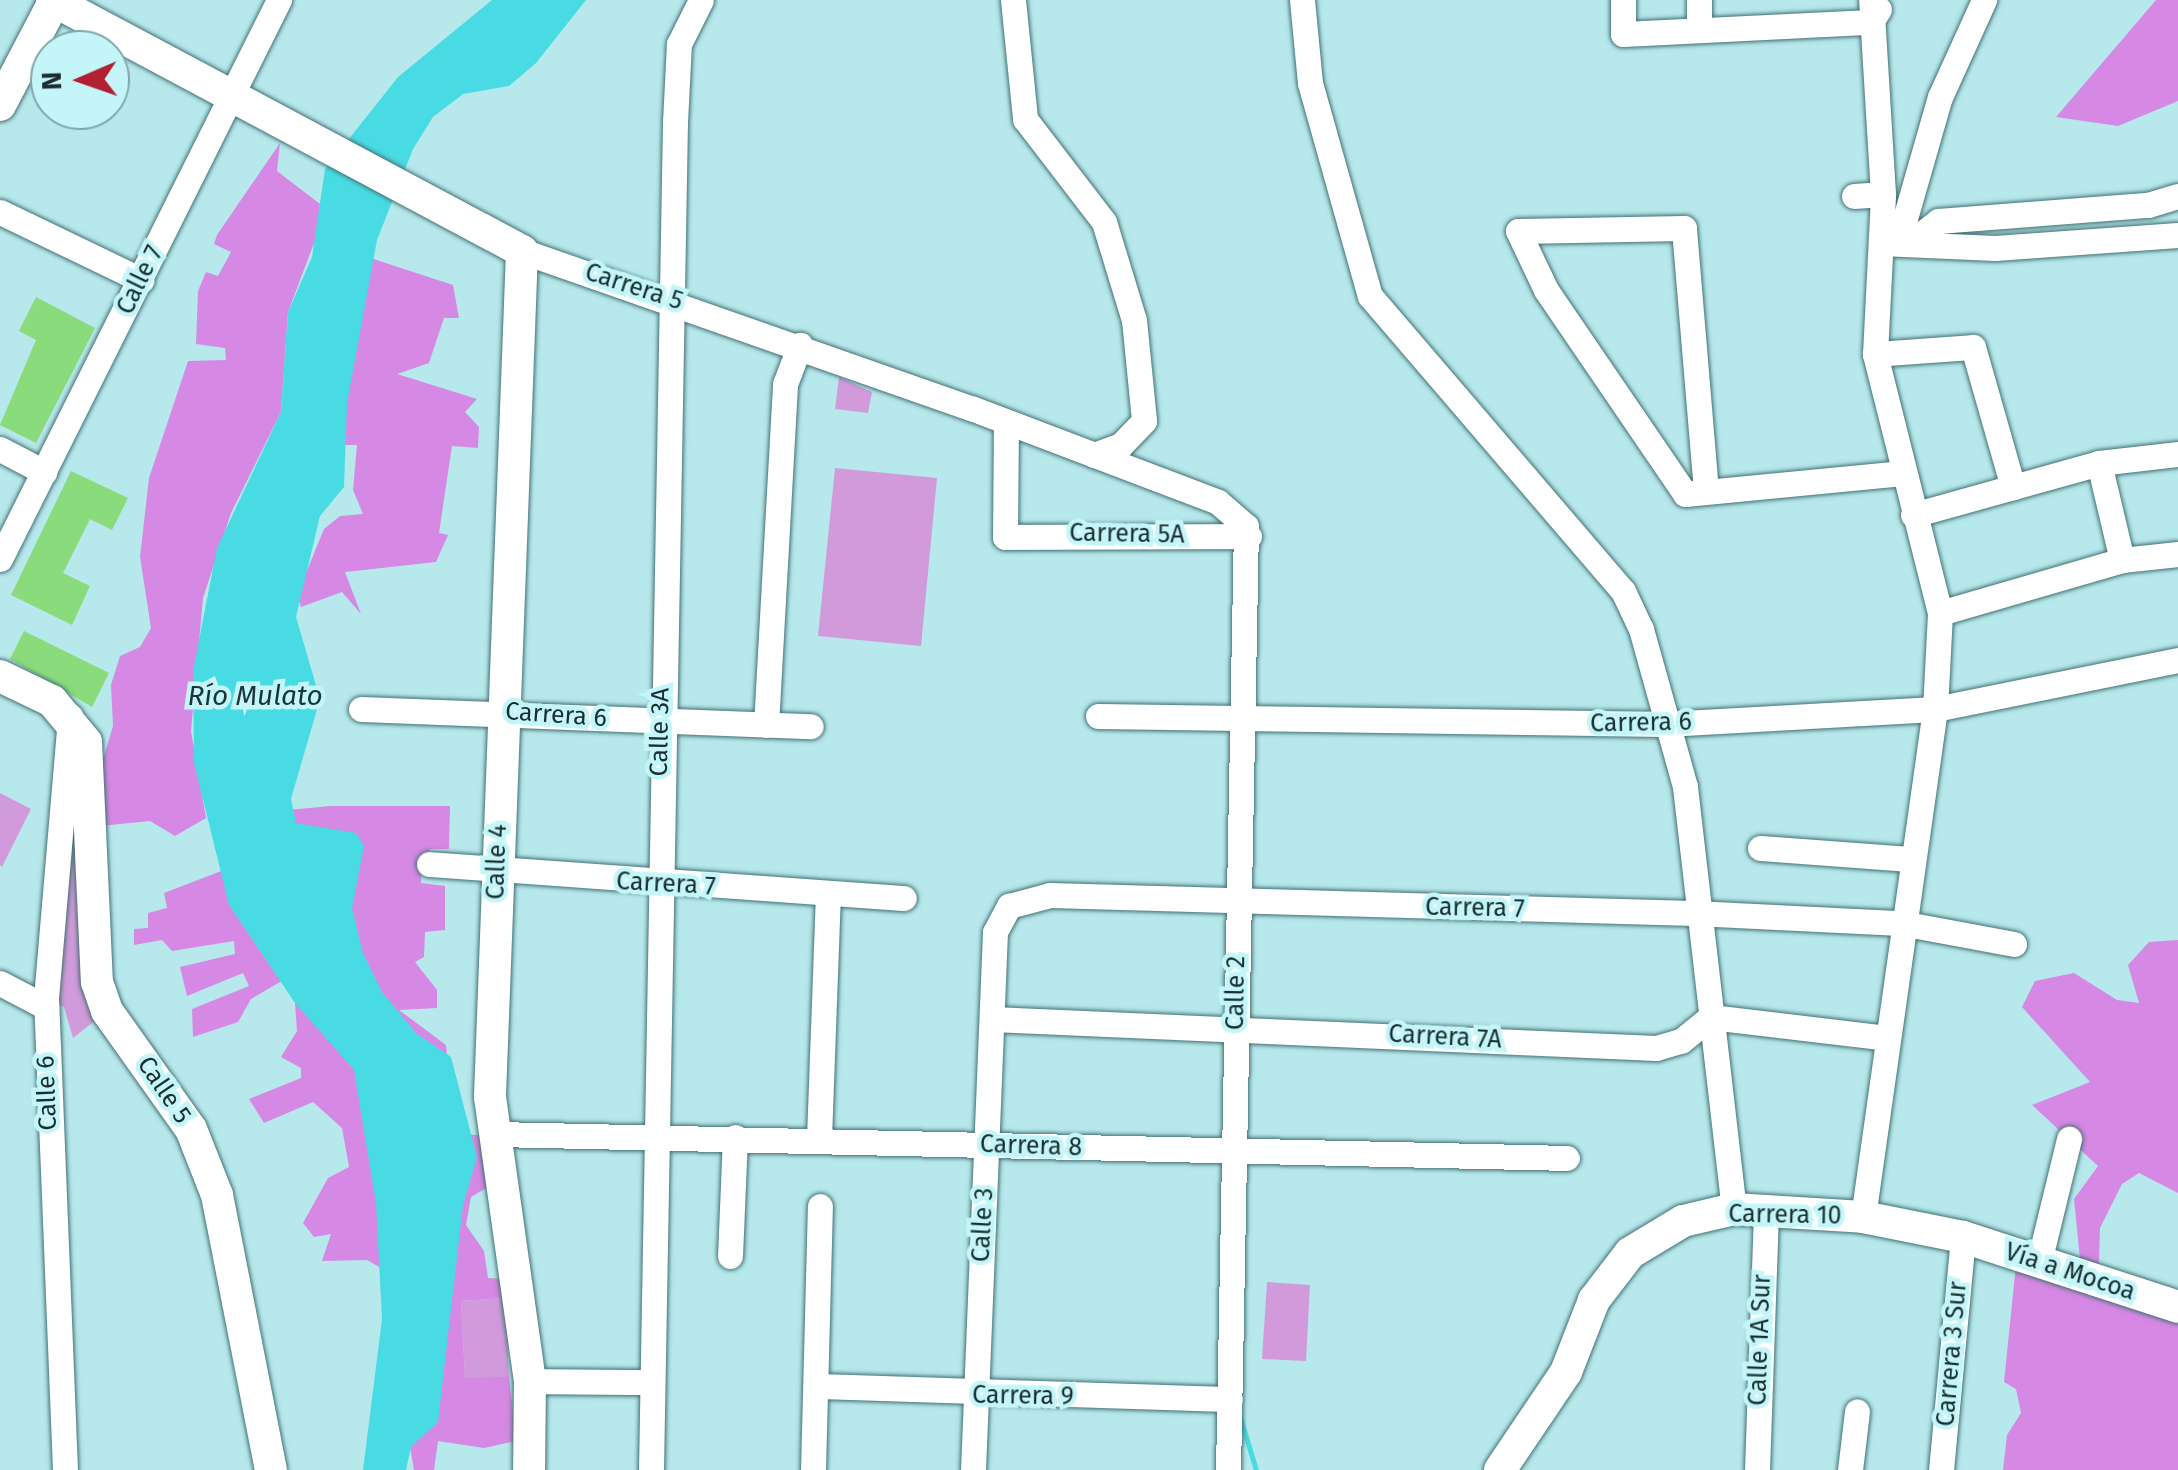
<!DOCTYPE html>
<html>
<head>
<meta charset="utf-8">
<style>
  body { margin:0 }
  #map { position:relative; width:2178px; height:1470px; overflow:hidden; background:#b7e9ec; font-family:"Fira Sans",sans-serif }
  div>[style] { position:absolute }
  .green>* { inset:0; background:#d19adb }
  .forest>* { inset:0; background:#d588e4 }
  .water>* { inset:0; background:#49dbe4 }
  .stream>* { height:5px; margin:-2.5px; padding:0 2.5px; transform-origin:2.5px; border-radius:2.5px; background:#49dbe4 }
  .building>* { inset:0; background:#89db7c }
  .roads { filter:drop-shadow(0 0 2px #427174) drop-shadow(0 0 2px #427174) }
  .minor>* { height:25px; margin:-12.5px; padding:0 12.5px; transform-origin:12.5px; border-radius:12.5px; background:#fff }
  .major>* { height:32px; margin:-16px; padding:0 16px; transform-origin:16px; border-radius:16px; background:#fff }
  span { translate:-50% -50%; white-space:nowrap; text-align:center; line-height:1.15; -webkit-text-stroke:9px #c4f6f9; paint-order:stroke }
  .street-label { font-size:25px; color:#1a2e2f }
  .water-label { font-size:28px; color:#183638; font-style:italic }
  .north { position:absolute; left:30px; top:30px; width:100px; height:100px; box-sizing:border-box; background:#c4f6f9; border:2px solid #80a6a8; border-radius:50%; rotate:268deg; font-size:28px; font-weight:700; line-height:40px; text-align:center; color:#1a2e2f }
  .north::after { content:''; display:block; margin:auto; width:35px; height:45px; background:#b21f32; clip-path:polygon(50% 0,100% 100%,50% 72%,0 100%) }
</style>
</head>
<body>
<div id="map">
  <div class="green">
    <i style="clip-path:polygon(839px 377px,872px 392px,868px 413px,835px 409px)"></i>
    <i style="clip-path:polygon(835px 468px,937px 478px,921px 646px,818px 636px)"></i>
    <i style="clip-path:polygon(70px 716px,107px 1011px,73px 1038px,64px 1007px,46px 998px)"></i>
    <i style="clip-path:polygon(0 793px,31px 809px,2px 867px,0 865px)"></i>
    <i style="clip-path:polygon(1267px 1282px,1310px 1285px,1306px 1361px,1262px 1359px)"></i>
    <i style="clip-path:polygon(505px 1298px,509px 1376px,465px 1379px,461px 1301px)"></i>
  </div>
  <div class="forest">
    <i style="clip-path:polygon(2156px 0,2178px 0,2178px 101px,2118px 126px,2056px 117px)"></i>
    <i style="clip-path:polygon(280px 143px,277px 171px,320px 204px,316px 238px,288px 312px,281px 412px,231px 513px,203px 598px,191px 731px,206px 818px,175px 836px,150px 821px,100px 826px,93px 755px,104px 756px,113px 726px,111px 685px,120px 656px,140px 647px,151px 628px,140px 557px,149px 478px,188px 361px,226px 360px,225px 348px,196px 344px,198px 291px,206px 272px,218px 276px,231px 252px,214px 244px,217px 235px)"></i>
    <i style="clip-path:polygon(355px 253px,453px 285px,459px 318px,444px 318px,429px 363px,397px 374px,477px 399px,465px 412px,479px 427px,478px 448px,452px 446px,439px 533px,448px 535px,436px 562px,345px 572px,361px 614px,342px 592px,301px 607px,297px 595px,324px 529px,340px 516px,363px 514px,353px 490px,357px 445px,335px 445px)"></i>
    <i style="clip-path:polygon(330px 806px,450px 806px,449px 849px,430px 849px,422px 866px,421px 883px,445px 886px,445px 930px,425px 932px,424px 957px,415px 962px,437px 990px,437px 1008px,399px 1010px,446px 1045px,454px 1133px,486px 1136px,495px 1183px,471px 1197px,466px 1225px,484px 1251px,488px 1278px,503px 1279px,505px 1298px,461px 1301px,465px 1378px,509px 1376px,516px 1441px,484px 1448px,438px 1441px,434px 1470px,414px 1470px,400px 1389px,425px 1225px,288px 810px)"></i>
    <i style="clip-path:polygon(242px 863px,292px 975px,251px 999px,238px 1022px,193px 1037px,192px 1009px,249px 986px,243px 973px,187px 996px,180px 967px,235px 954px,234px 941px,172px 951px,162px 940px,134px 945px,134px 929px,148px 928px,148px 913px,167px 908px,164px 893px)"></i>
    <i style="clip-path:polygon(2178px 940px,2178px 1193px,2139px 1173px,2122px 1184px,2100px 1228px,2099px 1262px,2110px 1293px,2178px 1315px,2178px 1470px,2003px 1470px,2007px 1435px,2021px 1413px,2016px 1389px,2004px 1382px,2016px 1265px,2083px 1289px,2074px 1199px,2098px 1166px,2032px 1105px,2090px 1082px,2022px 1007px,2035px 981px,2074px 973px,2117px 1000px,2139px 1003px,2128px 965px,2149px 942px)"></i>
    <i style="clip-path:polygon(313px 1000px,407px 1111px,381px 1268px,367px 1260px,322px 1261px,331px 1234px,314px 1237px,303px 1223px,328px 1178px,349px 1167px,342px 1128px,313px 1102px,264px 1123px,249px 1099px,301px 1078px,301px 1068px,281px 1057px,297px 1031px,295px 1003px)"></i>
  </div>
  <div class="water">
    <i style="clip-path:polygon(492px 0,586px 0,536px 63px,509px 86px,463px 94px,433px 117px,413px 149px,377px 240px,347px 403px,344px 487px,320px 516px,296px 617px,320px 699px,291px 799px,296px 823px,356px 833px,364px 846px,352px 908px,363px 953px,382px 992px,416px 1033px,451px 1057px,477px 1157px,463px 1205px,438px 1422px,411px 1447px,406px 1470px,363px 1470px,382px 1319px,376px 1203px,354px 1070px,295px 1003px,229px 905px,194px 763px,193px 671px,217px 548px,281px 412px,288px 312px,312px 257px,325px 169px,398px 77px)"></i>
  </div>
  <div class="stream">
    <i style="left:1240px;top:1417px;width:55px;rotate:73.2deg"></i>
  </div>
  <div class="building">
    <i style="clip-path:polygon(36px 297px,95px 328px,36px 443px,0 425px,36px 340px,19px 331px)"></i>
    <i style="clip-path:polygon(71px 471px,128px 498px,112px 530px,90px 519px,63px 573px,90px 586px,72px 625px,11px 595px)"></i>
    <i style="clip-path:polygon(24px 631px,109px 673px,92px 707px,10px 659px)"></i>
  </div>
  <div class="roads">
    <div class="minor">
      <i style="left:1013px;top:0;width:120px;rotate:84.2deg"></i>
      <i style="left:1025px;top:119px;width:130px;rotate:52.5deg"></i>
      <i style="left:1104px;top:222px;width:102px;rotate:73deg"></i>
      <i style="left:1134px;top:320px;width:101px;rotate:84.3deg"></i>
      <i style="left:1144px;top:421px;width:33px;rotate:134deg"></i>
      <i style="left:1121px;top:445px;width:29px;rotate:160deg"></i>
      <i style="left:1302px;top:0;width:83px;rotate:84.5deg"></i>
      <i style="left:1310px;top:83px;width:221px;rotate:74.3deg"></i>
      <i style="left:1370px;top:296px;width:389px;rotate:49.4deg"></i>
      <i style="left:1623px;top:591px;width:42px;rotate:64.7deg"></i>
      <i style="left:1641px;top:629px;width:164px;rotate:74.4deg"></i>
      <i style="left:1685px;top:787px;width:425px;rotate:83.4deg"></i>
      <i style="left:1623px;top:0;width:34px;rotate:90deg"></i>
      <i style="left:1623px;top:34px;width:248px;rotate:-2.8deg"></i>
      <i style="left:1871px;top:22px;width:15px;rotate:-58deg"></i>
      <i style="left:1699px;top:30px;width:30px;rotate:-90deg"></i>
      <i style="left:1854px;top:196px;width:29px;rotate:-4deg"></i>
      <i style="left:0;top:212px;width:157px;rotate:25.7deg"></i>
      <i style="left:1881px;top:243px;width:114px;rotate:2.5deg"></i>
      <i style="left:1995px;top:248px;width:183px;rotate:-4.1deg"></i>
      <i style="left:1898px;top:243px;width:152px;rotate:-74deg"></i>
      <i style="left:1940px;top:97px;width:107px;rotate:-65.6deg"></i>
      <i style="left:1910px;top:243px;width:36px;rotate:-38deg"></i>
      <i style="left:1938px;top:221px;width:211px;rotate:-4.4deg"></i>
      <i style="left:2148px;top:205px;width:31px;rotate:-17deg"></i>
      <i style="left:522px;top:251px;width:476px;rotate:19.3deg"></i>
      <i style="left:971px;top:408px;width:264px;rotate:20.8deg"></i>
      <i style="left:1218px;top:502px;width:37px;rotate:41deg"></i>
      <i style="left:1246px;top:526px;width:944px;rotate:91.09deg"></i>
      <i style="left:1875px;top:354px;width:98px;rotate:-4.1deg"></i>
      <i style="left:1973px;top:347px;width:146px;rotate:74.1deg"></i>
      <i style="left:1006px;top:422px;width:115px;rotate:90.5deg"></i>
      <i style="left:1005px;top:537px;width:244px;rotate:-0.2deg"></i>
      <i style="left:0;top:449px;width:50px;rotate:27.6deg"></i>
      <i style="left:2099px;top:463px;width:100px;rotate:76.7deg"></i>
      <i style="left:1706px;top:491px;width:264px;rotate:-94.8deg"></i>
      <i style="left:1684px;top:228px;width:166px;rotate:179deg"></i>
      <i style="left:1518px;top:231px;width:65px;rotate:64.6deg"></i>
      <i style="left:1546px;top:290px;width:247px;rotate:55.7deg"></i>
      <i style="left:1685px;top:494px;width:219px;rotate:-5.5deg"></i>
      <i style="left:1913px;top:515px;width:193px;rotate:-15.6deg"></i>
      <i style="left:2099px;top:463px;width:80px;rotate:-6.5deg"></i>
      <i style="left:0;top:559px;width:625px;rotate:-63.48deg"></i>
      <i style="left:1940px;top:613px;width:190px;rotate:-16.2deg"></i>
      <i style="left:2122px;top:560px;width:56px;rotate:-6.1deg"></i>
      <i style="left:361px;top:709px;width:450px;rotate:2.2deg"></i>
      <i style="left:1098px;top:716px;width:568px;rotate:0.81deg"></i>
      <i style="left:1666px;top:724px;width:269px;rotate:-3.2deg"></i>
      <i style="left:1935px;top:709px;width:248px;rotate:-11.4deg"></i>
      <i style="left:766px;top:725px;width:342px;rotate:-86.8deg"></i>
      <i style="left:785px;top:384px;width:42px;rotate:-69deg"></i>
      <i style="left:1760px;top:848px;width:151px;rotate:4.2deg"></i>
      <i style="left:429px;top:864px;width:476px;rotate:4.1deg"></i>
      <i style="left:0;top:983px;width:52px;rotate:27.6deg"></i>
      <i style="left:992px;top:1019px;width:665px;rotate:2.5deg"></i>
      <i style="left:1656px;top:1048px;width:26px;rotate:-16deg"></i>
      <i style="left:1681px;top:1041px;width:38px;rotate:-39deg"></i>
      <i style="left:1711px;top:1017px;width:177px;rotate:6.8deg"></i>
      <i style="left:496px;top:1134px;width:1071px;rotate:1.28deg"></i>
      <i style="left:819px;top:1138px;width:245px;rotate:-87.9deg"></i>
      <i style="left:1863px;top:1217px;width:513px;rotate:-81.93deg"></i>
      <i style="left:1935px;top:709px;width:96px;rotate:-87deg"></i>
      <i style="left:1940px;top:613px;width:267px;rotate:-104.1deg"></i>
      <i style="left:1875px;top:354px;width:160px;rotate:-87.1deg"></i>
      <i style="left:1883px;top:194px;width:194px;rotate:-93.5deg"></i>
      <i style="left:730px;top:1256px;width:119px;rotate:-87.6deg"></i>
      <i style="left:2039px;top:1262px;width:127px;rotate:-76.3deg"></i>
      <i style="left:530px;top:1381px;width:118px;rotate:0.5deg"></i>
      <i style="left:816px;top:1386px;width:414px;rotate:1.8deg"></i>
      <i style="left:65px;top:1470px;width:472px;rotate:-92.3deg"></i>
      <i style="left:46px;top:998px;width:283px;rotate:-85.1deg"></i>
      <i style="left:651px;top:1470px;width:1348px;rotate:-88.98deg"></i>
      <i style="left:675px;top:122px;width:78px;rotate:-87.1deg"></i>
      <i style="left:679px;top:44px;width:49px;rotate:-63.4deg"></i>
      <i style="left:813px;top:1470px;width:264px;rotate:-88.5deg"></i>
      <i style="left:973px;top:1470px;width:538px;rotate:-87.66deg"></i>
      <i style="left:995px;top:932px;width:30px;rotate:-62deg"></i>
      <i style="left:1009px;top:906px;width:42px;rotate:-15deg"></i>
      <i style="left:1050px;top:895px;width:644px;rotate:1.6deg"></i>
      <i style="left:1694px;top:913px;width:207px;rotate:2.8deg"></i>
      <i style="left:1901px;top:923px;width:115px;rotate:10.5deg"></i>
      <i style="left:1757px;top:1470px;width:260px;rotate:-88deg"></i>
      <i style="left:1850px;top:1470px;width:59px;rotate:-83.2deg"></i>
      <i style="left:1941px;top:1470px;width:234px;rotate:-84.6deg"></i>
    </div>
    <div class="major">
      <i style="left:52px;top:0;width:533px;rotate:28.1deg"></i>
      <i style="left:522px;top:251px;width:847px;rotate:92.17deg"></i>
      <i style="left:490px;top:1097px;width:287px;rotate:82deg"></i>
      <i style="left:530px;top:1381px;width:89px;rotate:90.6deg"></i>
      <i style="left:0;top:105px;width:119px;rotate:-62.4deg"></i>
      <i style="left:0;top:676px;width:58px;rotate:25.7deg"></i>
      <i style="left:52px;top:701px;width:53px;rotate:50.3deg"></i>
      <i style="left:86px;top:742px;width:240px;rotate:87.4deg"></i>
      <i style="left:97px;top:982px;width:31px;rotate:71deg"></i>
      <i style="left:107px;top:1011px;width:145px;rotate:54.6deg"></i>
      <i style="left:191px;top:1129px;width:71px;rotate:68.5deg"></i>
      <i style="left:217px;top:1195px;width:280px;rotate:78.9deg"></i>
      <i style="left:1500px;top:1470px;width:118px;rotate:-56deg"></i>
      <i style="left:1566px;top:1372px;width:77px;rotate:-68.7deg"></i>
      <i style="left:1594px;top:1300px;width:59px;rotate:-52.5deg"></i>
      <i style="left:1630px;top:1253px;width:62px;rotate:-31.1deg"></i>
      <i style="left:1683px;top:1221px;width:52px;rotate:-13.2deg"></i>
      <i style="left:1734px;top:1209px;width:129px;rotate:3.5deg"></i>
      <i style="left:1863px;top:1217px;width:102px;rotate:11.3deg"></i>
      <i style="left:1963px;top:1237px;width:226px;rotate:18deg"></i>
    </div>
  </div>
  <div class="street-label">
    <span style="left:140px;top:280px;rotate:-64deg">Calle 7</span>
    <span style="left:634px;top:287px;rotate:18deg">Carrera 5</span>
    <span style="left:1127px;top:534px;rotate:1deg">Carrera 5A</span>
    <span style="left:556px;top:715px;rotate:4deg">Carrera 6</span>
    <span style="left:1641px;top:723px;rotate:-1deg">Carrera 6</span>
    <span style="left:660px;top:732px;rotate:-89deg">Calle 3A</span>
    <span style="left:497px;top:862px;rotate:-88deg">Calle 4</span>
    <span style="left:666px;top:884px;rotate:3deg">Carrera 7</span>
    <span style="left:1475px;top:908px;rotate:1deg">Carrera 7</span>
    <span style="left:1236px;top:993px;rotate:-89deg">Calle 2</span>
    <span style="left:1445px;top:1037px;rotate:3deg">Carrera 7A</span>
    <span style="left:164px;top:1090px;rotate:56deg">Calle 5</span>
    <span style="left:47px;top:1093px;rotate:-92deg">Calle 6</span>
    <span style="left:1031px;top:1146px;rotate:2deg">Carrera 8</span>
    <span style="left:1785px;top:1215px;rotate:1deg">Carrera 10</span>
    <span style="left:983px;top:1225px;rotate:-87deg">Calle 3</span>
    <span style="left:2070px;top:1272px;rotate:18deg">Vía a Mocoa</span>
    <span style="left:1760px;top:1340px;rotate:-88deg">Calle 1A Sur</span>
    <span style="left:1952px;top:1354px;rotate:-85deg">Carrera 3 Sur</span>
    <span style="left:1023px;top:1396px;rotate:1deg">Carrera 9</span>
  </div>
  <div class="water-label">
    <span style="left:255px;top:696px">Río Mulato</span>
  </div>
  <div class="north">N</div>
</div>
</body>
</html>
